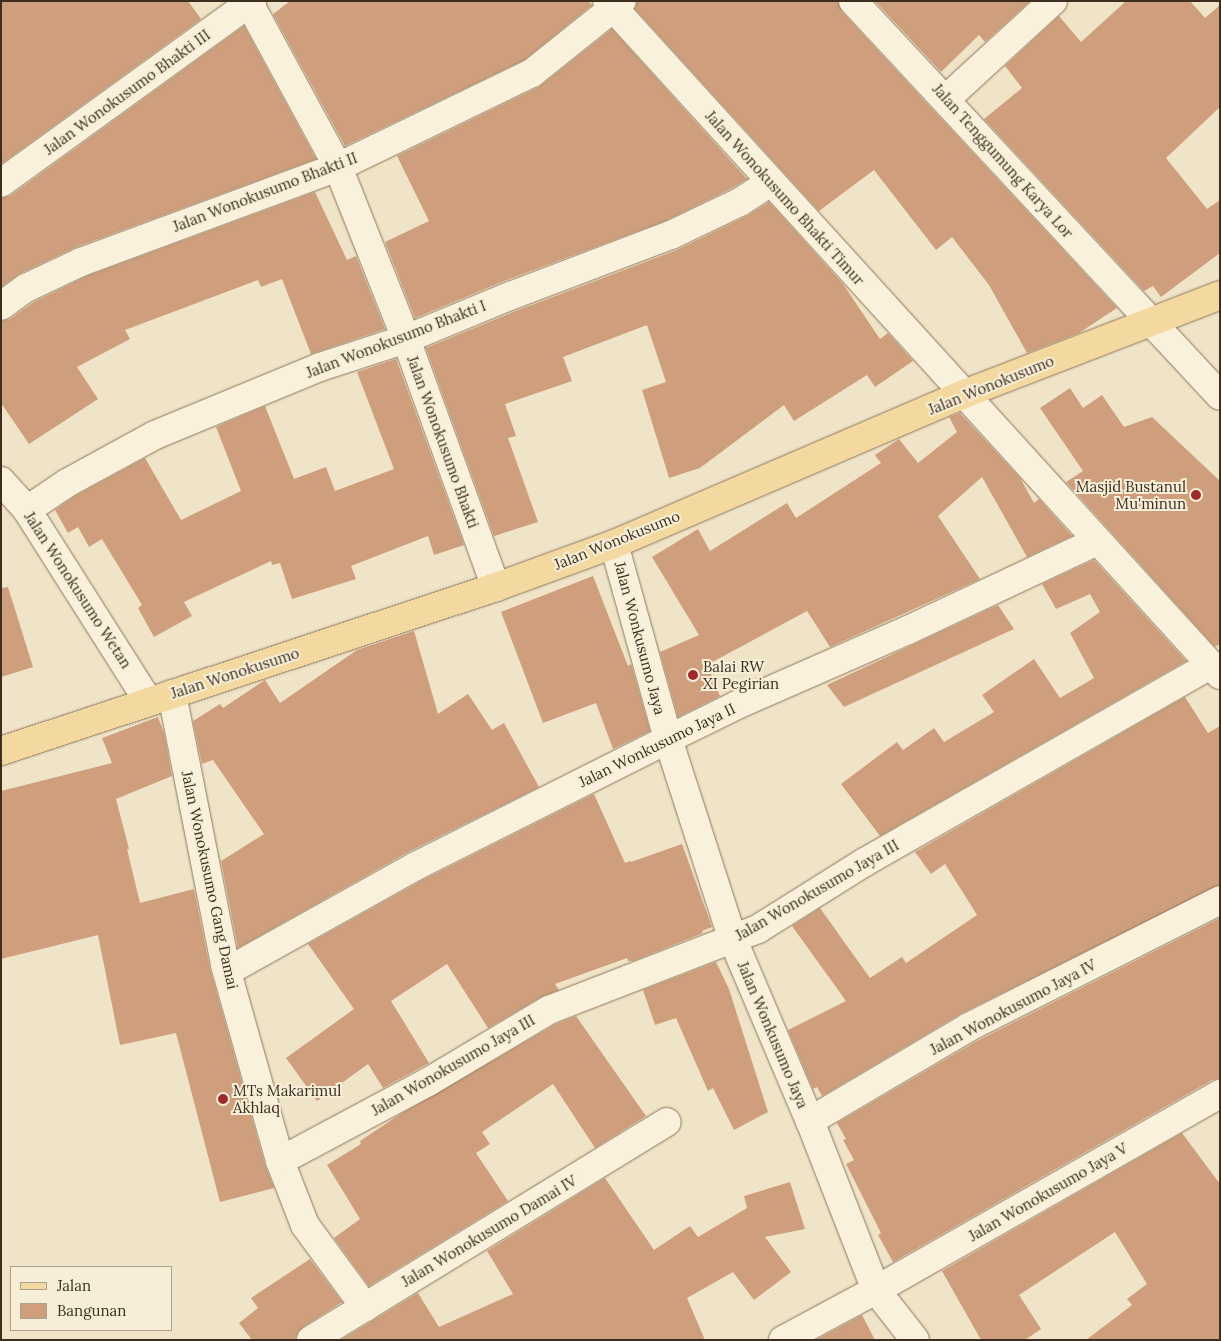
<!DOCTYPE html>
<html>
<head>
<meta charset="utf-8">
<style>
  body { margin:0 }
  #map { position:relative; width:1221px; height:1341px; overflow:hidden; background:#f0e4c8; font-family:Lora,serif }
  div>[style] { position:absolute }
  .building>* { inset:0; background:#cf9f7d }
  .roads { filter:drop-shadow(0 0 1px #8d765c) drop-shadow(0 0 1px #8d765c) }
  .minor>* { height:28px; margin:-14px; padding:0 14px; transform-origin:14px; border-radius:14px; background:#faf1dc }
  .major>* { height:28px; margin:-14px; padding:0 14px; transform-origin:14px; border-radius:14px; background:#f3d9a0 }
  .dots>* { width:14px; height:14px; translate:-50% -50%; box-sizing:border-box; border:2px solid #f7eed8; border-radius:50% }
  span { translate:-50% -50%; white-space:nowrap; text-align:center; line-height:1.15; -webkit-text-stroke:4px #f7eed8; paint-order:stroke }
  .street-label { font-size:15px; color:#3d2e20 }
  .poi-label { font-size:15px; color:#3d2e20 }
  .right { translate:-100% -50%; text-align:right }
  .left { translate:0 -50%; text-align:left }
  .frame { position:absolute; inset:0; border:2px solid #3d2e20; pointer-events:none }
  .legend { position:absolute; left:10px; top:1266px; width:162px; height:65px; box-sizing:border-box; background:#f7eed8; border:1px solid #ada18e; margin:0; padding:6px 9px; list-style:none; font-size:15px; color:#3d2e20 }
  .legend li { display:flex; align-items:center; gap:10px; height:25px }
  .legend b { width:25px; border:1px solid #ada18e }
</style>
</head>
<body>
<div id="map">
  <div class="building">
    <i style="clip-path:polygon(1px 1px,188px 1px,201px 19px,1px 164px)"></i>
    <i style="clip-path:polygon(290px 1px,588px 1px,592px 5px,524px 60px,345px 146px,273px 14px)"></i>
    <i style="clip-path:polygon(637px 1px,838px 1px,842px 12px,1117px 308px,1079px 333px,1027px 353px,989px 285px,952px 237px,936px 250px,874px 170px,819px 211px,635px 9px)"></i>
    <i style="clip-path:polygon(875px 1px,1030px 1px,985px 42px,979px 35px,941px 72px)"></i>
    <i style="clip-path:polygon(1126px 1px,1190px 1px,1205px 18px,1220px 5px,1220px 107px,1166px 158px,1207px 209px,1220px 200px,1220px 253px,1161px 297px,1153px 286px,1144px 291px,984px 119px,1022px 88px,1005px 66px,1059px 16px,1081px 42px)"></i>
    <i style="clip-path:polygon(244px 26px,316px 159px,76px 247px,19px 274px,1px 287px,1px 198px,10px 196px)"></i>
    <i style="clip-path:polygon(612px 29px,747px 179px,732px 188px,665px 221px,504px 281px,415px 318px,385px 242px,429px 221px,397px 156px,539px 87px)"></i>
    <i style="clip-path:polygon(315px 192px,347px 260px,356px 256px,385px 329px,311px 354px,282px 279px,261px 287px,258px 280px,125px 330px,130px 339px,77px 367px,98px 399px,29px 444px,1px 403px,1px 321px,10px 319px,34px 302px,87px 276px)"></i>
    <i style="clip-path:polygon(769px 202px,843px 284px,880px 339px,888px 333px,913px 361px,875px 387px,867px 375px,794px 421px,784px 405px,700px 468px,669px 478px,642px 390px,666px 382px,647px 325px,563px 357px,572px 381px,505px 404px,516px 436px,508px 438px,538px 522px,494px 536px,426px 348px,516px 311px,677px 250px,747px 216px)"></i>
    <i style="clip-path:polygon(396px 359px,464px 545px,434px 555px,428px 536px,351px 566px,356px 579px,292px 599px,280px 563px,272px 565px,271px 561px,184px 602px,192px 616px,154px 637px,138px 608px,142px 605px,102px 539px,89px 547px,78px 527px,68px 533px,55px 510px,75px 496px,145px 458px,181px 520px,241px 491px,216px 427px,265px 406px,294px 479px,326px 467px,335px 491px,394px 469px,357px 372px)"></i>
    <i style="clip-path:polygon(1070px 388px,1083px 408px,1102px 395px,1124px 427px,1152px 417px,1220px 481px,1220px 644px,1215px 647px,1066px 482px,1083px 471px,1040px 408px)"></i>
    <i style="clip-path:polygon(960px 413px,1020px 478px,1034px 503px,1039px 499px,1072px 536px,1027px 557px,982px 477px,938px 516px,980px 579px,830px 647px,807px 611px,707px 665px,720px 696px,678px 717px,660px 652px,699px 635px,652px 557px,698px 529px,710px 551px,787px 503px,796px 518px,881px 463px,875px 455px,899px 439px,918px 463px,957px 432px,949px 417px)"></i>
    <i style="clip-path:polygon(1094px 560px,1186px 661px,880px 836px,841px 784px,897px 742px,903px 750px,934px 728px,944px 742px,994px 712px,982px 695px,1034px 659px,1060px 698px,1094px 678px,1070px 633px,1100px 612px,1090px 594px,1056px 609px,1042px 584px)"></i>
    <i style="clip-path:polygon(593px 576px,628px 666px,631px 664px,650px 731px,613px 749px,596px 703px,543px 723px,501px 612px)"></i>
    <i style="clip-path:polygon(8px 587px,33px 667px,1px 677px,1px 588px)"></i>
    <i style="clip-path:polygon(998px 605px,1014px 629px,844px 707px,827px 685px)"></i>
    <i style="clip-path:polygon(414px 631px,438px 714px,468px 694px,492px 730px,504px 723px,539px 787px,408px 852px,238px 948px,221px 861px,264px 834px,213px 760px,202px 764px,193px 721px,220px 704px,223px 708px,265px 680px,280px 703px,357px 650px)"></i>
    <i style="clip-path:polygon(1185px 697px,1208px 733px,1220px 726px,1220px 885px,962px 1013px,822px 1096px,817px 1087px,813px 1089px,788px 1030px,846px 1001px,792px 926px,820px 908px,870px 978px,902px 957px,906px 963px,977px 915px,945px 864px,931px 874px,915px 852px)"></i>
    <i style="clip-path:polygon(158px 717px,164px 733px,172px 776px,116px 799px,129px 849px,127px 849px,140px 903px,194px 889px,210px 969px,265px 1165px,274px 1188px,220px 1202px,176px 1033px,120px 1045px,98px 935px,1px 959px,1px 791px,112px 763px,102px 738px)"></i>
    <i style="clip-path:polygon(594px 794px,625px 863px,630px 861px,631px 862px,682px 844px,712px 927px,702px 931px,703px 933px,633px 961px,628px 961px,627px 958px,555px 984px,559px 990px,541px 997px,488px 1028px,447px 964px,391px 1001px,429px 1063px,383px 1088px,368px 1064px,317px 1101px,286px 1058px,354px 1009px,308px 944px,423px 880px)"></i>
    <i style="clip-path:polygon(1220px 918px,1220px 1078px,1212px 1080px,893px 1262px,878px 1235px,881px 1233px,846px 1164px,854px 1160px,843px 1140px,846px 1139px,837px 1123px,977px 1041px)"></i>
    <i style="clip-path:polygon(716px 962px,729px 989px,768px 1112px,734px 1130px,713px 1088px,708px 1091px,676px 1018px,655px 1025px,643px 990px)"></i>
    <i style="clip-path:polygon(576px 1016px,646px 1116px,595px 1148px,553px 1084px,482px 1132px,490px 1144px,476px 1153px,508px 1201px,369px 1286px,334px 1238px,360px 1219px,327px 1165px,361px 1144px,360px 1141px,399px 1115px,556px 1024px)"></i>
    <i style="clip-path:polygon(1182px 1133px,1220px 1184px,1220px 1340px,1086px 1340px,1132px 1305px,1127px 1299px,1147px 1284px,1115px 1232px,1019px 1295px,1041px 1329px,1025px 1340px,981px 1340px,942px 1271px)"></i>
    <i style="clip-path:polygon(605px 1178px,654px 1250px,690px 1226px,698px 1237px,747px 1208px,744px 1196px,790px 1182px,805px 1229px,765px 1237px,791px 1272px,754px 1300px,733px 1272px,687px 1298px,705px 1340px,341px 1340px,418px 1293px,439px 1327px,513px 1294px,487px 1251px)"></i>
    <i style="clip-path:polygon(310px 1259px,342px 1302px,303px 1327px,298px 1332px,295px 1340px,252px 1340px,239px 1323px,258px 1308px,251px 1298px)"></i>
    <i style="clip-path:polygon(862px 1315px,875px 1340px,816px 1340px)"></i>
  </div>
  <div class="roads">
    <div class="minor">
      <i style="left:248px;top:1px;width:189px;rotate:61.5deg"></i>
      <i style="left:338px;top:167px;width:185px;rotate:68.4deg"></i>
      <i style="left:406px;top:339px;width:264px;rotate:70.1deg"></i>
      <i style="left:607px;top:1px;width:911px;rotate:47.71deg"></i>
      <i style="left:853px;top:1px;width:539px;rotate:47.1deg"></i>
      <i style="left:946px;top:99px;width:145px;rotate:-42.5deg"></i>
      <i style="left:1px;top:183px;width:310px;rotate:-35.9deg"></i>
      <i style="left:1px;top:306px;width:31px;rotate:-36deg"></i>
      <i style="left:26px;top:288px;width:61px;rotate:-25.3deg"></i>
      <i style="left:81px;top:262px;width:274px;rotate:-20.3deg"></i>
      <i style="left:338px;top:167px;width:216px;rotate:-25.9deg"></i>
      <i style="left:532px;top:73px;width:115px;rotate:-38.7deg"></i>
      <i style="left:1px;top:481px;width:39px;rotate:48deg"></i>
      <i style="left:27px;top:510px;width:227px;rotate:57.6deg"></i>
      <i style="left:27px;top:510px;width:48px;rotate:-34deg"></i>
      <i style="left:67px;top:483px;width:100px;rotate:-28.6deg"></i>
      <i style="left:155px;top:435px;width:178px;rotate:-22.4deg"></i>
      <i style="left:320px;top:367px;width:90px;rotate:-18deg"></i>
      <i style="left:406px;top:339px;width:113px;rotate:-22.5deg"></i>
      <i style="left:510px;top:296px;width:172px;rotate:-20.8deg"></i>
      <i style="left:671px;top:235px;width:76px;rotate:-25.6deg"></i>
      <i style="left:740px;top:202px;width:37px;rotate:-33deg"></i>
      <i style="left:614px;top:544px;width:202px;rotate:74.5deg"></i>
      <i style="left:668px;top:739px;width:211px;rotate:72.1deg"></i>
      <i style="left:733px;top:940px;width:197px;rotate:67deg"></i>
      <i style="left:810px;top:1121px;width:181px;rotate:68.7deg"></i>
      <i style="left:876px;top:1290px;width:63px;rotate:52deg"></i>
      <i style="left:172px;top:694px;width:276px;rotate:78.9deg"></i>
      <i style="left:225px;top:965px;width:204px;rotate:74.3deg"></i>
      <i style="left:280px;top:1161px;width:69px;rotate:68.7deg"></i>
      <i style="left:305px;top:1225px;width:102px;rotate:53.8deg"></i>
      <i style="left:228px;top:971px;width:215px;rotate:-29.2deg"></i>
      <i style="left:416px;top:866px;width:282px;rotate:-26.7deg"></i>
      <i style="left:668px;top:739px;width:77px;rotate:-26.2deg"></i>
      <i style="left:737px;top:705px;width:187px;rotate:-23.7deg"></i>
      <i style="left:908px;top:630px;width:209px;rotate:-25.2deg"></i>
      <i style="left:810px;top:1121px;width:185px;rotate:-30.6deg"></i>
      <i style="left:969px;top:1027px;width:281px;rotate:-26.8deg"></i>
      <i style="left:280px;top:1161px;width:168px;rotate:-28.1deg"></i>
      <i style="left:428px;top:1082px;width:141px;rotate:-30.8deg"></i>
      <i style="left:549px;top:1010px;width:224px;rotate:-21.2deg"></i>
      <i style="left:758px;top:929px;width:126px;rotate:-32.1deg"></i>
      <i style="left:865px;top:862px;width:397px;rotate:-29.7deg"></i>
      <i style="left:311px;top:1340px;width:417px;rotate:-31.5deg"></i>
      <i style="left:783px;top:1340px;width:106px;rotate:-28.3deg"></i>
      <i style="left:876px;top:1290px;width:396px;rotate:-29.7deg"></i>
    </div>
    <div class="major">
      <i style="left:1px;top:751px;width:521px;rotate:-18.33deg"></i>
      <i style="left:496px;top:587px;width:126px;rotate:-20deg"></i>
      <i style="left:614px;top:544px;width:381px;rotate:-23.2deg"></i>
      <i style="left:964px;top:394px;width:274px;rotate:-21.1deg"></i>
    </div>
  </div>
  <div class="dots">
    <i style="left:1196px;top:495px;background:#9e2a2b"></i>
    <i style="left:693px;top:675px;background:#9e2a2b"></i>
    <i style="left:223px;top:1099px;background:#9e2a2b"></i>
  </div>
  <div class="street-label">
    <span style="left:127px;top:92px;rotate:-36deg">Jalan Wonokusumo Bhakti III</span>
    <span style="left:1003px;top:161px;rotate:48deg">Jalan Tenggumung Karya Lor</span>
    <span style="left:265px;top:192px;rotate:-21deg">Jalan Wonokusumo Bhakti II</span>
    <span style="left:785px;top:198px;rotate:48deg">Jalan Wonokusumo Bhakti Timur</span>
    <span style="left:396px;top:339px;rotate:-21deg">Jalan Wonokusumo Bhakti I</span>
    <span style="left:991px;top:385px;rotate:-22deg">Jalan Wonokusumo</span>
    <span style="left:443px;top:442px;rotate:70deg">Jalan Wonokusumo Bhakti</span>
    <span style="left:617px;top:540px;rotate:-22deg">Jalan Wonokusumo</span>
    <span style="left:78px;top:590px;rotate:57deg">Jalan Wonokusumo Wetan</span>
    <span style="left:640px;top:638px;rotate:75deg">Jalan Wonkusumo Jaya</span>
    <span style="left:235px;top:673px;rotate:-18deg">Jalan Wonokusumo</span>
    <span style="left:657px;top:745px;rotate:-26deg">Jalan Wonkusumo Jaya II</span>
    <span style="left:210px;top:880px;rotate:78deg">Jalan Wonokusumo Gang Damai</span>
    <span style="left:817px;top:890px;rotate:-30deg">Jalan Wonokusumo Jaya III</span>
    <span style="left:1013px;top:1007px;rotate:-28deg">Jalan Wonokusumo Jaya IV</span>
    <span style="left:773px;top:1035px;rotate:67deg">Jalan Wonkusumo Jaya</span>
    <span style="left:453px;top:1065px;rotate:-30deg">Jalan Wonokusumo Jaya III</span>
    <span style="left:1048px;top:1192px;rotate:-30deg">Jalan Wonokusumo Jaya V</span>
    <span style="left:489px;top:1231px;rotate:-31deg">Jalan Wonokusumo Damai IV</span>
  </div>
  <div class="poi-label">
    <span class="right" style="left:1186px;top:495px">Masjid Bustanul<br>Mu'minun</span>
    <span class="left" style="left:703px;top:675px">Balai RW<br>XI Pegirian</span>
    <span class="left" style="left:233px;top:1099px">MTs Makarimul<br>Akhlaq</span>
  </div>
  <div class="frame"></div>
  <ul class="legend">
  <li><b style="height:6px;background:#f3d9a0"></b>Jalan</li>
  <li><b style="height:14px;background:#cf9f7d"></b>Bangunan</li>
  </ul>
</div>
</body>
</html>
